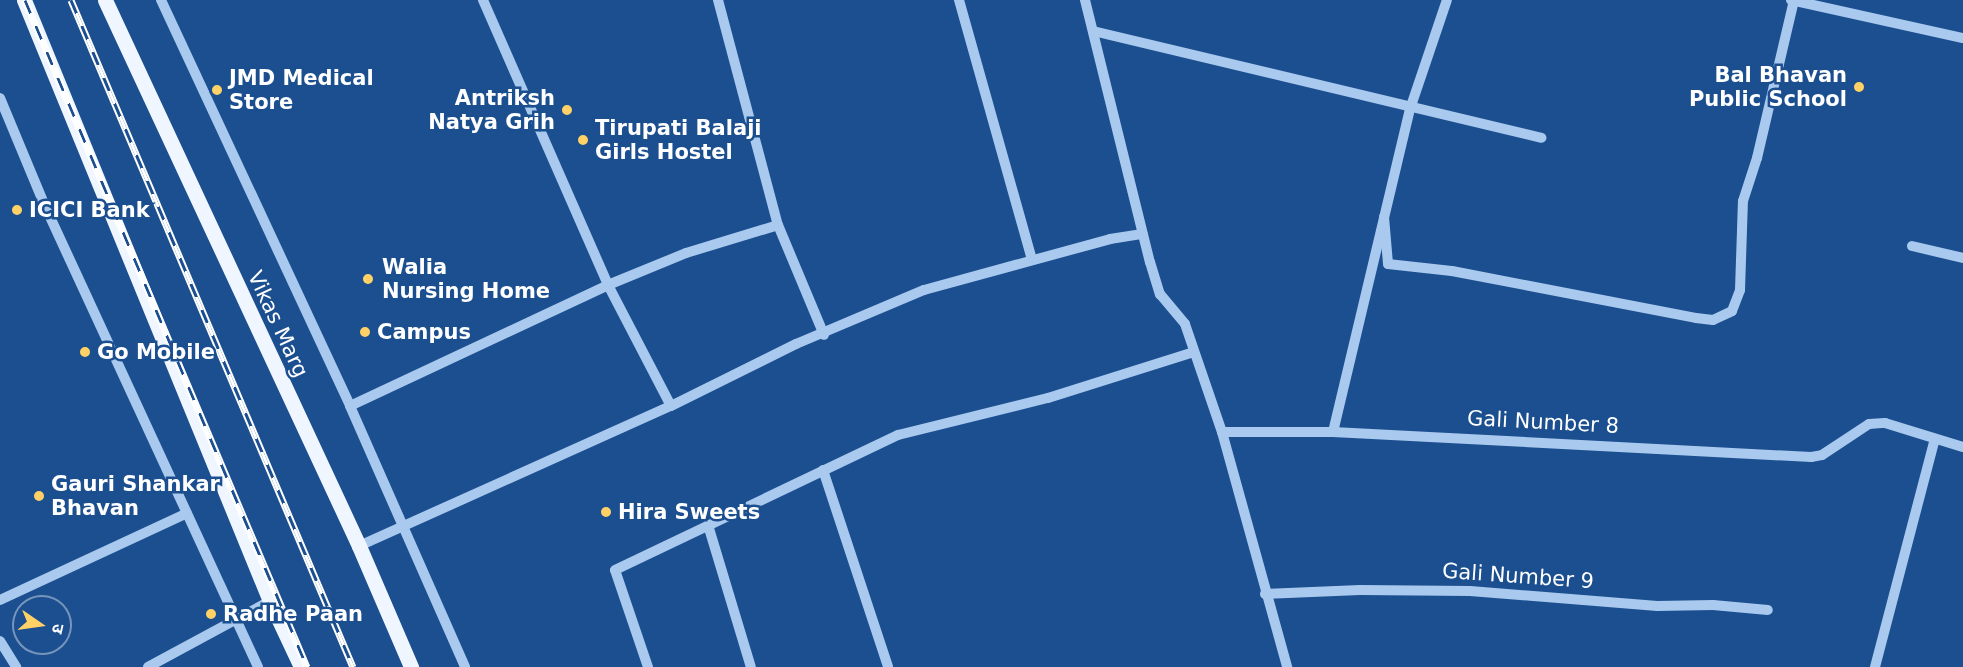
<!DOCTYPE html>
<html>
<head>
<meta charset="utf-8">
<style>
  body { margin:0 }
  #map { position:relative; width:1963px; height:667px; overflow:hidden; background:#1b4f8f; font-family:"DejaVu Sans","Noto Sans Devanagari",sans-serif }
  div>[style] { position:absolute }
  .minor>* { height:10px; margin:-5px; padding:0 5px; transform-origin:5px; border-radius:5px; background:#a9c9ee }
  .major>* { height:15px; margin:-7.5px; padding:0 7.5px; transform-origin:7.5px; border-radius:7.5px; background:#f0f6ff }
  .rail>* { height:7px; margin-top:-3.5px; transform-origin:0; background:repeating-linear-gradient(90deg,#1b4f8f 0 14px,#fff 0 28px); box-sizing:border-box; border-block:2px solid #fff }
  .dots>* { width:16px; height:16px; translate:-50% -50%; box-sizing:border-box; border:3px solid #1b4f8f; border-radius:50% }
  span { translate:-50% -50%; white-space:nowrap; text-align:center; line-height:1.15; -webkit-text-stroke:5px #1b4f8f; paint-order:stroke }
  .poi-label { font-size:21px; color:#fff; font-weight:700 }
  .right { translate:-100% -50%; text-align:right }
  .left { translate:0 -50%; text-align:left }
  .street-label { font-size:21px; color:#fff }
  .north { position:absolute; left:12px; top:595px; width:60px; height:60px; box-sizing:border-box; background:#1b4f8f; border:2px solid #7695bc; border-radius:50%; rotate:103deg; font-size:16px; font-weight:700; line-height:24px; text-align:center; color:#fff }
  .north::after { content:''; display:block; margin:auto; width:21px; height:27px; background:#ffd166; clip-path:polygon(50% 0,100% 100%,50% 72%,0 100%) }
</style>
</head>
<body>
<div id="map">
  <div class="minor">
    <i style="left:161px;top:0;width:448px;rotate:65deg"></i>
    <i style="left:350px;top:406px;width:285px;rotate:66.2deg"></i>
    <i style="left:483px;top:0;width:311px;rotate:66.3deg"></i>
    <i style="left:608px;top:285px;width:136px;rotate:62.5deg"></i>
    <i style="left:718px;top:0;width:233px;rotate:75.1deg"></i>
    <i style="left:778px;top:225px;width:119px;rotate:67.3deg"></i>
    <i style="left:959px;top:0;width:270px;rotate:74.3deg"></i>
    <i style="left:1085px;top:0;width:270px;rotate:76.1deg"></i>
    <i style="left:1150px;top:262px;width:34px;rotate:73deg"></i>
    <i style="left:1160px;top:294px;width:39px;rotate:50deg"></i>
    <i style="left:1185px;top:324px;width:114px;rotate:71.1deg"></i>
    <i style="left:1222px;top:432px;width:244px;rotate:74.5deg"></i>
    <i style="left:1791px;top:0;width:176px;rotate:12.5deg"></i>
    <i style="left:1093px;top:31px;width:461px;rotate:13.4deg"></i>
    <i style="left:0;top:98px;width:117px;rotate:67.4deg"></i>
    <i style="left:45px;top:206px;width:508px;rotate:65.2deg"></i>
    <i style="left:1384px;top:217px;width:47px;rotate:85.1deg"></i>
    <i style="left:1388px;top:264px;width:64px;rotate:6.2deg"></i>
    <i style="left:1452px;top:271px;width:248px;rotate:10.9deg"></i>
    <i style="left:1696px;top:318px;width:17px;rotate:7deg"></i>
    <i style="left:1713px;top:320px;width:21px;rotate:-25deg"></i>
    <i style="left:1732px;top:311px;width:22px;rotate:-69deg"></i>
    <i style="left:1740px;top:290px;width:89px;rotate:-88.1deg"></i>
    <i style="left:1743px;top:201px;width:45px;rotate:-72deg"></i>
    <i style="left:1757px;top:158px;width:162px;rotate:-76.8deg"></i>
    <i style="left:1912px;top:246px;width:52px;rotate:13.2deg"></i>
    <i style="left:350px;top:406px;width:285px;rotate:-25.1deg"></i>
    <i style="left:608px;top:285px;width:84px;rotate:-22.3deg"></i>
    <i style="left:686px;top:253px;width:96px;rotate:-16.9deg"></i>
    <i style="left:1222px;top:432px;width:111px"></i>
    <i style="left:1333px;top:432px;width:479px;rotate:3deg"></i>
    <i style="left:1811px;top:457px;width:11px;rotate:-10deg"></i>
    <i style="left:1822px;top:455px;width:56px;rotate:-33.4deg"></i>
    <i style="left:1869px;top:424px;width:16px;rotate:-4deg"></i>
    <i style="left:1885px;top:423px;width:82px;rotate:17.1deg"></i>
    <i style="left:1333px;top:432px;width:332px;rotate:-76.6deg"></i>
    <i style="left:1410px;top:109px;width:115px;rotate:-71.3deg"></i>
    <i style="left:823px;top:470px;width:207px;rotate:71.7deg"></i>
    <i style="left:708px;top:525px;width:148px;rotate:73.2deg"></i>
    <i style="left:359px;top:546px;width:342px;rotate:-24.2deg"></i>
    <i style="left:671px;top:406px;width:140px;rotate:-26.4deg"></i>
    <i style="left:796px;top:344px;width:139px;rotate:-22.9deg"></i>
    <i style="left:924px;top:290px;width:193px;rotate:-15.3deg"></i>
    <i style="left:1110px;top:239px;width:33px;rotate:-9deg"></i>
    <i style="left:1265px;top:594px;width:95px;rotate:-2.4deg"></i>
    <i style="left:1360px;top:590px;width:110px;rotate:0.5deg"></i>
    <i style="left:1470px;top:591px;width:188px;rotate:4.6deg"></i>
    <i style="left:1657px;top:606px;width:56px;rotate:-1deg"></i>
    <i style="left:1713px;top:605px;width:55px;rotate:5.2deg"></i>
    <i style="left:0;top:600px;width:206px;rotate:-24.9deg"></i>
    <i style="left:0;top:641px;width:31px;rotate:58deg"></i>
    <i style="left:148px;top:667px;width:139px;rotate:-28.4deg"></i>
    <i style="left:648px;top:667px;width:102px;rotate:-108.8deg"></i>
    <i style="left:615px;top:570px;width:314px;rotate:-25.5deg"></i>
    <i style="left:898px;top:435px;width:154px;rotate:-13.9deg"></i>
    <i style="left:1048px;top:398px;width:153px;rotate:-17.5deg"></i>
    <i style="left:1875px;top:667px;width:236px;rotate:-75.3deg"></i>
  </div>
  <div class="major">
    <i style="left:24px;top:0;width:649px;rotate:67.74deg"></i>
    <i style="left:270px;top:601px;width:73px;rotate:64.8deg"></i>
    <i style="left:105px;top:0;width:602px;rotate:65.05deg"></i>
    <i style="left:359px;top:546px;width:132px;rotate:66.7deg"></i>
  </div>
  <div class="rail">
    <i style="left:25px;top:0;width:724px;rotate:67.08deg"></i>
    <i style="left:71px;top:0;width:724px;rotate:67.08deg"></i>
  </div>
  <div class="dots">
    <i style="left:1859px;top:87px;background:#ffd166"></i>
    <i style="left:217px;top:90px;background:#ffd166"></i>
    <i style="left:567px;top:110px;background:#ffd166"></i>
    <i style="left:583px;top:140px;background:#ffd166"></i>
    <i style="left:17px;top:210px;background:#ffd166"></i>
    <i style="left:368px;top:279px;background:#ffd166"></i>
    <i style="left:365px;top:332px;background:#ffd166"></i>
    <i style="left:85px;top:352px;background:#ffd166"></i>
    <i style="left:39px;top:496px;background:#ffd166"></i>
    <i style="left:606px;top:512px;background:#ffd166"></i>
    <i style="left:211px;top:614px;background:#ffd166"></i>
  </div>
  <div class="poi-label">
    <span class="right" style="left:1847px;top:87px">Bal Bhavan<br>Public School</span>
    <span class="left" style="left:229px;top:90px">JMD Medical<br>Store</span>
    <span class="right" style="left:555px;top:110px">Antriksh<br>Natya Grih</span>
    <span class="left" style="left:595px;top:140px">Tirupati Balaji<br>Girls Hostel</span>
    <span class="left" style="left:29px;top:210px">ICICI Bank</span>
    <span class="left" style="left:382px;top:279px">Walia<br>Nursing Home</span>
    <span class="left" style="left:377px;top:332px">Campus</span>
    <span class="left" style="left:97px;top:352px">Go Mobile</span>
    <span class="left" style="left:51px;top:496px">Gauri Shankar<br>Bhavan</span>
    <span class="left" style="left:618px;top:512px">Hira Sweets</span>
    <span class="left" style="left:223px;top:614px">Radhe Paan</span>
  </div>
  <div class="street-label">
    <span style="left:278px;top:324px;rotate:65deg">Vikas Marg</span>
    <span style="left:1543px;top:422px;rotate:3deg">Gali Number 8</span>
    <span style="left:1518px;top:576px;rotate:4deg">Gali Number 9</span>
  </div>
  <div class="north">उ</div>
</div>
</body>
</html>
